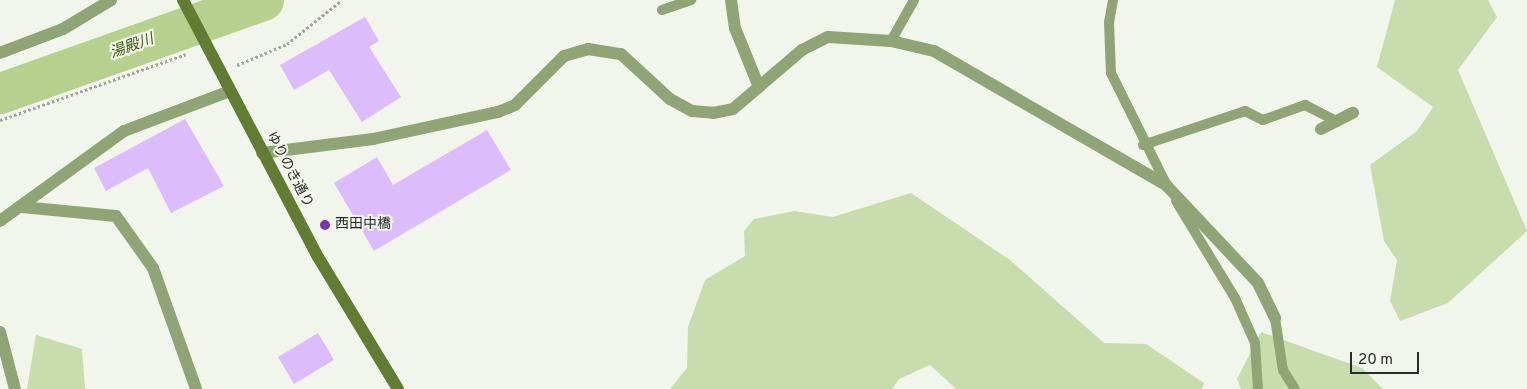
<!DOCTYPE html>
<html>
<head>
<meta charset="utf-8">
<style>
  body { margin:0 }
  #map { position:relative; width:1527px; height:389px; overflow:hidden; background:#f1f5ec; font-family:Overpass,"Noto Sans JP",sans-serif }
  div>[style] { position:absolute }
  .green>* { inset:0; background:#c9dcad }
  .river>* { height:41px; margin:-20.5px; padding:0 20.5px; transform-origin:20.5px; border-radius:20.5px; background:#b6d18e }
  .building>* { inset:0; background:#dcbcfc }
  .path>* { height:3px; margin-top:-1.5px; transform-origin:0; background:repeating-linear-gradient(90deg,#a2a69f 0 2.5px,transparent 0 5px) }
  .lane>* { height:10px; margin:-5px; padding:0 5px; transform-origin:5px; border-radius:5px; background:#91a475 }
  .street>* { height:12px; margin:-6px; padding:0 6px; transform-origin:6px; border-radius:6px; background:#91a475 }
  .secondary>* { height:12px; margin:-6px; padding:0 6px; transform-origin:6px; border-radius:6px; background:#627c34 }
  .dots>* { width:14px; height:14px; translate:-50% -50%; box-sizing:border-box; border:2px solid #f1f5ec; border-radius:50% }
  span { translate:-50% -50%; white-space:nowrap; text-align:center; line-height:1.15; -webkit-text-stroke:4px #f1f5ec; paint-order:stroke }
  .street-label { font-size:14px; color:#2b2d29 }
  .poi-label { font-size:14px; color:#2b2d29 }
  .left { translate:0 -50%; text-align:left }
  .water-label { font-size:15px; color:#435912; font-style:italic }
  .scale { position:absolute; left:1350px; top:352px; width:69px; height:22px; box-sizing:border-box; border:2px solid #2b2d29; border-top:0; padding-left:6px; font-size:15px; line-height:18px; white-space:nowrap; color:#2b2d29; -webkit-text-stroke:4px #f1f5ec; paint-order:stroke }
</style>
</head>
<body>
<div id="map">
  <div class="green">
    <i style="clip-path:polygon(1395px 0,1488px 0,1497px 17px,1458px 70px,1527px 231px,1448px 303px,1400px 321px,1390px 301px,1397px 260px,1384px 241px,1370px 165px,1417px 131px,1433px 107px,1377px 67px)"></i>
    <i style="clip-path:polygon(911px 193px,1010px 260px,1104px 343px,1146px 344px,1204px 383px,1202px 389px,956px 389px,930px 365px,899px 379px,892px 389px,670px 389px,687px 368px,688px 327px,705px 280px,745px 256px,744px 231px,754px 219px,794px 211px,833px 217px)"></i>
    <i style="clip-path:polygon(1261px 332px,1362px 368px,1383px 389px,1241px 389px,1237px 379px)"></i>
    <i style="clip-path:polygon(36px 335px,82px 349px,85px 389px,27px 389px)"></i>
  </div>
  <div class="river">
    <i style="left:0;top:93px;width:279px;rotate:-19.5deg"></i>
  </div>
  <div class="building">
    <i style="clip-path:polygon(365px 17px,379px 41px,369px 47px,401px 97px,362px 122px,329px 70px,294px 90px,280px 65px)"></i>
    <i style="clip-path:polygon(185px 119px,224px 186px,171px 213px,148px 168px,106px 191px,94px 168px)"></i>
    <i style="clip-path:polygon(487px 130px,511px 170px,374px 251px,334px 183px,377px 157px,393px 185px)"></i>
    <i style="clip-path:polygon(318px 333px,334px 360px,294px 384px,278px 357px)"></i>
  </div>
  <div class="path">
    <i style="left:237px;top:65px;width:54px;rotate:-22.8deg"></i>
    <i style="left:287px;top:44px;width:70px;rotate:-38.7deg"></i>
    <i style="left:0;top:120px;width:197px;rotate:-19.5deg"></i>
  </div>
  <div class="lane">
    <i style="left:1113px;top:0;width:22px;rotate:100deg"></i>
    <i style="left:1109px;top:22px;width:51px;rotate:87.8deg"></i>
    <i style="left:1111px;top:73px;width:124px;rotate:63.6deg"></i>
    <i style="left:662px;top:10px;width:31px;rotate:-19deg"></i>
    <i style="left:891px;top:41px;width:47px;rotate:-60.7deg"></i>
    <i style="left:1143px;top:145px;width:108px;rotate:-18.4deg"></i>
    <i style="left:1245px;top:111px;width:20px;rotate:27deg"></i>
    <i style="left:1263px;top:120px;width:45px;rotate:-19.7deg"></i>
    <i style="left:1305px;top:105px;width:36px;rotate:27deg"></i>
    <i style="left:1176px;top:201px;width:114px;rotate:58.7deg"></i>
    <i style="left:1235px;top:298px;width:49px;rotate:66deg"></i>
    <i style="left:1255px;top:343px;width:46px;rotate:86.3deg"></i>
    <i style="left:1275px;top:318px;width:53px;rotate:81.3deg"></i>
    <i style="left:1283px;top:370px;width:22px;rotate:58deg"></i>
  </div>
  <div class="street">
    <i style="left:731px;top:0;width:28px;rotate:82deg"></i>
    <i style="left:735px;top:28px;width:64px;rotate:67.9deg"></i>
    <i style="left:0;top:53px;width:67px;rotate:-20.9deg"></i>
    <i style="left:63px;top:29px;width:56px;rotate:-31.1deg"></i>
    <i style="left:1321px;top:129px;width:36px;rotate:-27deg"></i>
    <i style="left:262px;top:153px;width:112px;rotate:-7.2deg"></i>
    <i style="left:373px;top:139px;width:128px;rotate:-12.2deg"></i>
    <i style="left:498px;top:112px;width:18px;rotate:-22deg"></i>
    <i style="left:515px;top:105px;width:69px;rotate:-45deg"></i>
    <i style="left:564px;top:56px;width:25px;rotate:-16deg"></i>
    <i style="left:588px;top:49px;width:33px;rotate:9deg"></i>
    <i style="left:621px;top:54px;width:67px;rotate:42.6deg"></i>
    <i style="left:670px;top:99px;width:25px;rotate:29deg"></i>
    <i style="left:692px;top:111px;width:21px;rotate:5deg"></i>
    <i style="left:713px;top:113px;width:20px;rotate:-11deg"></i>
    <i style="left:733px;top:109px;width:91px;rotate:-40.5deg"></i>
    <i style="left:802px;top:50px;width:29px;rotate:-27deg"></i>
    <i style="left:828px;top:37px;width:63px;rotate:3.6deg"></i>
    <i style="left:891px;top:41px;width:44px;rotate:13.1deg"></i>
    <i style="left:934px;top:51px;width:268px;rotate:30deg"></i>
    <i style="left:1166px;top:185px;width:134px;rotate:46.8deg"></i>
    <i style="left:1258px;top:283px;width:39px;rotate:64deg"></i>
    <i style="left:22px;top:207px;width:94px;rotate:5.5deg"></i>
    <i style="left:116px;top:216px;width:64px;rotate:54.6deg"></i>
    <i style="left:153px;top:268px;width:128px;rotate:70.4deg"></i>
    <i style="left:0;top:221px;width:153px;rotate:-36deg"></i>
    <i style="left:124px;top:131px;width:113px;rotate:-20.7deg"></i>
    <i style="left:0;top:332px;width:59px;rotate:75.3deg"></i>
  </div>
  <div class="secondary">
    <i style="left:183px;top:0;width:290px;rotate:62.3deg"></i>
    <i style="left:318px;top:257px;width:154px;rotate:58.8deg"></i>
  </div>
  <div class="dots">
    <i style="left:325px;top:225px;background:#7936aa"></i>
  </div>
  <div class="street-label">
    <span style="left:289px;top:170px;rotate:62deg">ゆりのき通り</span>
  </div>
  <div class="poi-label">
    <span class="left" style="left:335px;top:225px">西田中橋</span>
  </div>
  <div class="water-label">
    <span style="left:132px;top:47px;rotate:-20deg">湯殿川</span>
  </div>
  <div class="scale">20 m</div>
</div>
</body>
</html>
